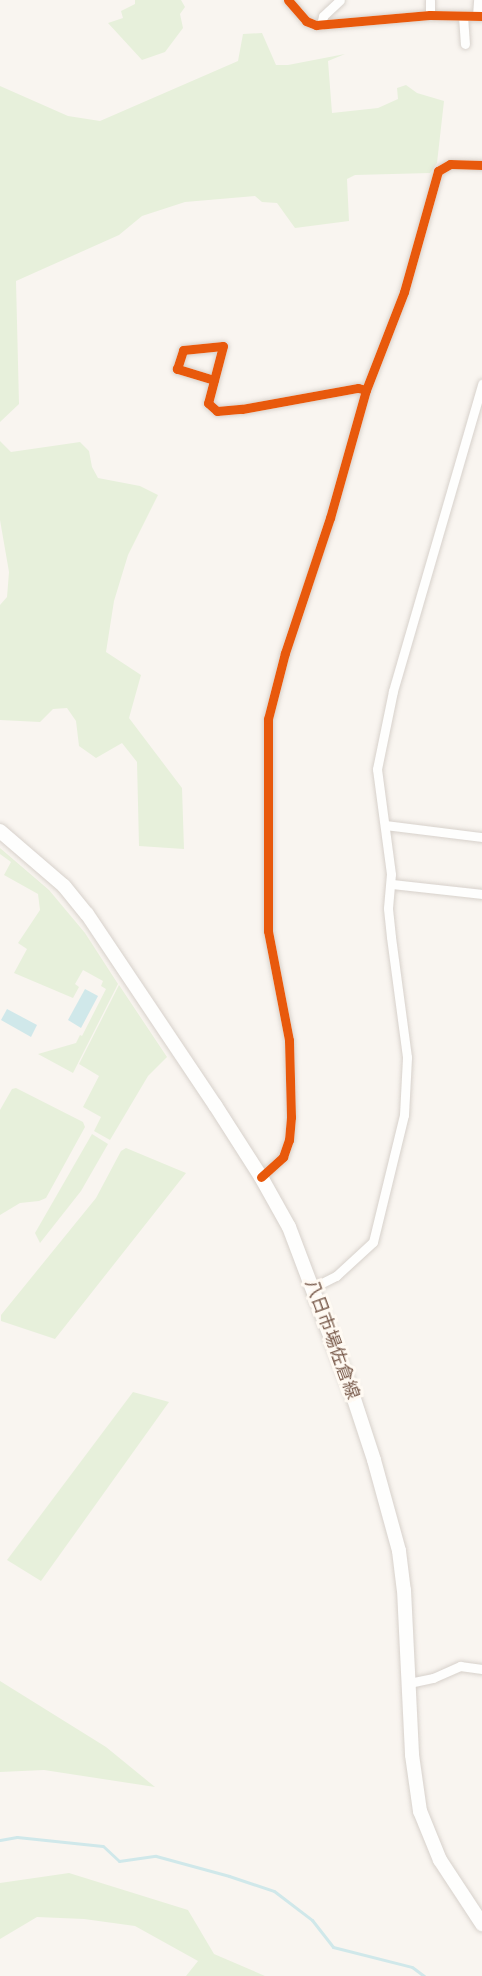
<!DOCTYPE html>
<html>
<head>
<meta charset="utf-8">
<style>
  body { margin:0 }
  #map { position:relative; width:482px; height:1976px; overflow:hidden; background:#f9f5f0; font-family:Arial,"Noto Sans JP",sans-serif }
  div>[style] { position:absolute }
  .green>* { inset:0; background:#e7f0db }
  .water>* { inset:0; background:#d0e8ea }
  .stream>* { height:3px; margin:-1.5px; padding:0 1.5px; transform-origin:1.5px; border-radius:1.5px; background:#d0e8ea }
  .roads { filter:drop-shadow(0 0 2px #d7d1cb) drop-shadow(0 0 2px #d7d1cb) }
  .minor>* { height:9px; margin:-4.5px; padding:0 4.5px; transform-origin:4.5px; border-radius:4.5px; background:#fefefd }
  .secondary>* { height:14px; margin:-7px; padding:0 7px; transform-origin:7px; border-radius:7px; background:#fefefd }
  .cycleway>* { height:9px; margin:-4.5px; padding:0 4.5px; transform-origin:4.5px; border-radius:4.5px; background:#e8590c }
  span { translate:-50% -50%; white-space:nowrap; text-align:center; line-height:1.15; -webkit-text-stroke:6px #fffaf3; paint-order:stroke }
  .street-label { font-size:18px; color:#7a5c4d }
</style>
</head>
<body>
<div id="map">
  <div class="green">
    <i style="clip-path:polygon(135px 0,181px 0,185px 7px,180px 14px,183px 28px,165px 52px,142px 60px,108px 23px,123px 18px,121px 11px,135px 4px)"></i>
    <i style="clip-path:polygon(262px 33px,276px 65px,288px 65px,345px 54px,328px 61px,332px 113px,378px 108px,398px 99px,397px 88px,406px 85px,417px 93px,444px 101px,437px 163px,430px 173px,355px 175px,347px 179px,349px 221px,295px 228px,277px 203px,262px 202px,255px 196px,185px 202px,142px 216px,119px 235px,16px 281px,19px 404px,0 422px,0 86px,68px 116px,100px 121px,238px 61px,243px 34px)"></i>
    <i style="clip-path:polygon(0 441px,11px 452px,80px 442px,89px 451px,92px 467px,98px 478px,140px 486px,158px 495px,128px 555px,114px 601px,106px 652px,141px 675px,129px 718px,182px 788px,184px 849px,139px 846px,137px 762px,122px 743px,96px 758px,79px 746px,76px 721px,67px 708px,53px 709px,40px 722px,0 720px,0 605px,7px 597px,9px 572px,0 520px)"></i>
    <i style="clip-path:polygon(0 848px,49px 890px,85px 933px,118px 984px,73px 1073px,38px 1054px,76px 1043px,80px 1035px,82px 1036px,106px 989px,101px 986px,103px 981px,83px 970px,75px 984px,79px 987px,73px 998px,14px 973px,27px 949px,18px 943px,40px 910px,38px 894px,4px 875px,11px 862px,0 854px)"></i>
    <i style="clip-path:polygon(119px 985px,167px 1057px,148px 1076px,110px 1140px,94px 1131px,101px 1117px,83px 1107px,99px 1076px,79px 1064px)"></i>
    <i style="clip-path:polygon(16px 1088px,83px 1122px,85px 1127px,46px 1198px,39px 1201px,20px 1203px,0 1215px,0 1110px,12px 1089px)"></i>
    <i style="clip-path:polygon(92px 1134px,108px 1144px,81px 1191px,40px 1243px,35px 1233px)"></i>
    <i style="clip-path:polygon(126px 1148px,186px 1173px,55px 1339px,1px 1321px,1px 1315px,96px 1198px,121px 1151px)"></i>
    <i style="clip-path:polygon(133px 1392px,169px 1402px,41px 1581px,7px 1560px)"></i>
    <i style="clip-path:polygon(0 1681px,106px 1747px,155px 1787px,44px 1770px,0 1772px)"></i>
    <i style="clip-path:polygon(69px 1873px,188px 1910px,214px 1954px,265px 1976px,186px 1976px,198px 1961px,135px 1926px,84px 1919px,37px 1917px,0 1939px,0 1883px)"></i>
  </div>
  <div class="water">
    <i style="clip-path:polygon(85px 989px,98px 996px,81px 1028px,68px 1020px)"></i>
    <i style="clip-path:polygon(7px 1009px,37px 1025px,31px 1037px,1px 1020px)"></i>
  </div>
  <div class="stream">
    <i style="left:0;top:1840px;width:17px;rotate:-10deg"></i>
    <i style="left:17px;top:1837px;width:86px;rotate:6deg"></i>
    <i style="left:103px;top:1846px;width:22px;rotate:43deg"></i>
    <i style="left:119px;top:1861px;width:37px;rotate:-8deg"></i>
    <i style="left:156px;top:1856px;width:76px;rotate:15.3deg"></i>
    <i style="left:229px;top:1876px;width:47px;rotate:18.4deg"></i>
    <i style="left:274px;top:1891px;width:48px;rotate:37.3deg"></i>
    <i style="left:312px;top:1920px;width:34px;rotate:52deg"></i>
    <i style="left:333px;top:1947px;width:81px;rotate:14.2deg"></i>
    <i style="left:412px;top:1967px;width:15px;rotate:37deg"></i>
  </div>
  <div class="roads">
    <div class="minor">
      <i style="left:288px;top:0;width:28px;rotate:49deg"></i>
      <i style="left:306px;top:21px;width:11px;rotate:22deg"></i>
      <i style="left:316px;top:25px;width:114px;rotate:-5deg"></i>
      <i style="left:430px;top:15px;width:52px;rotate:1.1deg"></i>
      <i style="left:430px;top:15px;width:15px;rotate:-90deg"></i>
      <i style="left:463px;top:16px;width:28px;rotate:86deg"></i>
      <i style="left:477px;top:16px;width:16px;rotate:-86deg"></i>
      <i style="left:321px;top:25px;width:9px;rotate:-77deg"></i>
      <i style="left:323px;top:16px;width:23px;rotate:-43deg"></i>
      <i style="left:214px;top:380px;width:39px;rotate:-163deg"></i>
      <i style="left:177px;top:369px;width:20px;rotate:-72deg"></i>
      <i style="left:183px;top:350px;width:40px;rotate:-5.7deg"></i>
      <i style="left:223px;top:346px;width:59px;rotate:104.7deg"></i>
      <i style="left:208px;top:403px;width:12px;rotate:42deg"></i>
      <i style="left:217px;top:411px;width:25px;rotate:-5deg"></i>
      <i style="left:242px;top:409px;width:118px;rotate:-10.3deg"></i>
      <i style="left:358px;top:388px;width:8px;rotate:14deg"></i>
      <i style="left:385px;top:825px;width:98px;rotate:7.1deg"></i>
      <i style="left:392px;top:884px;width:91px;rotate:6.3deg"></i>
      <i style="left:261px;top:1177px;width:30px;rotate:-42deg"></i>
      <i style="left:283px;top:1157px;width:18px;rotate:-71deg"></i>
      <i style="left:289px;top:1140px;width:23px;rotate:-85deg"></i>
      <i style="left:291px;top:1117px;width:77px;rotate:-91.5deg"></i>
      <i style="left:289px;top:1040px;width:111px;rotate:-100.9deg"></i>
      <i style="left:268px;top:931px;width:212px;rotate:-90deg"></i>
      <i style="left:268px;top:719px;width:68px;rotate:-75.6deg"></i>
      <i style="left:285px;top:653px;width:142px;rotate:-71.6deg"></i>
      <i style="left:330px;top:518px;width:133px;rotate:-74.3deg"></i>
      <i style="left:366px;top:390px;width:105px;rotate:-68.8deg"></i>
      <i style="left:404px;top:292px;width:126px;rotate:-74.3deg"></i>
      <i style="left:438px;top:171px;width:14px;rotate:-30deg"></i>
      <i style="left:450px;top:164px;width:32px;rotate:2deg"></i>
      <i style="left:314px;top:1287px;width:25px;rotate:-27deg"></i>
      <i style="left:336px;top:1276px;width:50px;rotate:-42.6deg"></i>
      <i style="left:373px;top:1242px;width:131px;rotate:-76.3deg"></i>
      <i style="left:404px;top:1115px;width:58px;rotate:-87deg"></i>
      <i style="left:407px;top:1057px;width:121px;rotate:-97.6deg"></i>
      <i style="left:391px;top:937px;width:29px;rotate:-96deg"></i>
      <i style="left:388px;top:908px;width:34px;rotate:-85deg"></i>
      <i style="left:391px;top:874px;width:106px;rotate:-97.6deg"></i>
      <i style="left:377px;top:769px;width:80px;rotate:-78.4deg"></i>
      <i style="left:393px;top:691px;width:320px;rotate:-73.8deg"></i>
      <i style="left:409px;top:1683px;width:25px;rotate:-12deg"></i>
      <i style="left:433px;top:1678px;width:30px;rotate:-24deg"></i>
      <i style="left:460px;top:1666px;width:22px;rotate:8deg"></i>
    </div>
    <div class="secondary">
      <i style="left:0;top:831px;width:84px;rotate:40.7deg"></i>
      <i style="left:64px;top:886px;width:36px;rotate:51deg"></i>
      <i style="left:87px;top:914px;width:230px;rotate:56.2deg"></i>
      <i style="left:215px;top:1105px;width:85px;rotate:57.4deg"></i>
      <i style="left:261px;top:1177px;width:57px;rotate:60.8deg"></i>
      <i style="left:289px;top:1227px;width:181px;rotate:69.3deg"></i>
      <i style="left:353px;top:1396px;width:67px;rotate:71.8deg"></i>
      <i style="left:374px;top:1460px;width:94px;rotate:74.6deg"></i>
      <i style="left:399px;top:1551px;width:39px;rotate:83deg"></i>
      <i style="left:404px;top:1590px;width:165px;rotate:87.2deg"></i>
      <i style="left:412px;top:1755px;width:57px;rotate:81.9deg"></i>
      <i style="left:420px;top:1811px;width:53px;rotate:67.8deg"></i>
      <i style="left:440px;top:1860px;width:77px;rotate:56.7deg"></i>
    </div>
  </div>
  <div class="cycleway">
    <i style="left:288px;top:0;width:28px;rotate:49deg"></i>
    <i style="left:306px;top:21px;width:11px;rotate:22deg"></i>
    <i style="left:316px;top:25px;width:114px;rotate:-5deg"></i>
    <i style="left:430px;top:15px;width:52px;rotate:1.1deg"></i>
    <i style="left:214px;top:380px;width:39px;rotate:-163deg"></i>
    <i style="left:177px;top:369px;width:20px;rotate:-72deg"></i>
    <i style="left:183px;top:350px;width:40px;rotate:-5.7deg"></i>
    <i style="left:223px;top:346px;width:59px;rotate:104.7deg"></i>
    <i style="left:208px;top:403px;width:12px;rotate:42deg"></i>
    <i style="left:217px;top:411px;width:25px;rotate:-5deg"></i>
    <i style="left:242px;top:409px;width:118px;rotate:-10.3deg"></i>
    <i style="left:358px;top:388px;width:8px;rotate:14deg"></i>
    <i style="left:261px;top:1177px;width:30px;rotate:-42deg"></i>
    <i style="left:283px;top:1157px;width:18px;rotate:-71deg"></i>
    <i style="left:289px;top:1140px;width:23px;rotate:-85deg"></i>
    <i style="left:291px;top:1117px;width:77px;rotate:-91.5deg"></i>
    <i style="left:289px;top:1040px;width:111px;rotate:-100.9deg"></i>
    <i style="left:268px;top:931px;width:212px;rotate:-90deg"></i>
    <i style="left:268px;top:719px;width:68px;rotate:-75.6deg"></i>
    <i style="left:285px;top:653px;width:142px;rotate:-71.6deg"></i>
    <i style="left:330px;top:518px;width:133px;rotate:-74.3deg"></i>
    <i style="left:366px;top:390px;width:105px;rotate:-68.8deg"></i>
    <i style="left:404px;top:292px;width:126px;rotate:-74.3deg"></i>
    <i style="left:438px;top:171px;width:14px;rotate:-30deg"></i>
    <i style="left:450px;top:164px;width:32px;rotate:2deg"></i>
  </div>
  <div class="street-label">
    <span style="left:332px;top:1339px;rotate:70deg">八日市場佐倉線</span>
  </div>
</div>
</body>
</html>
